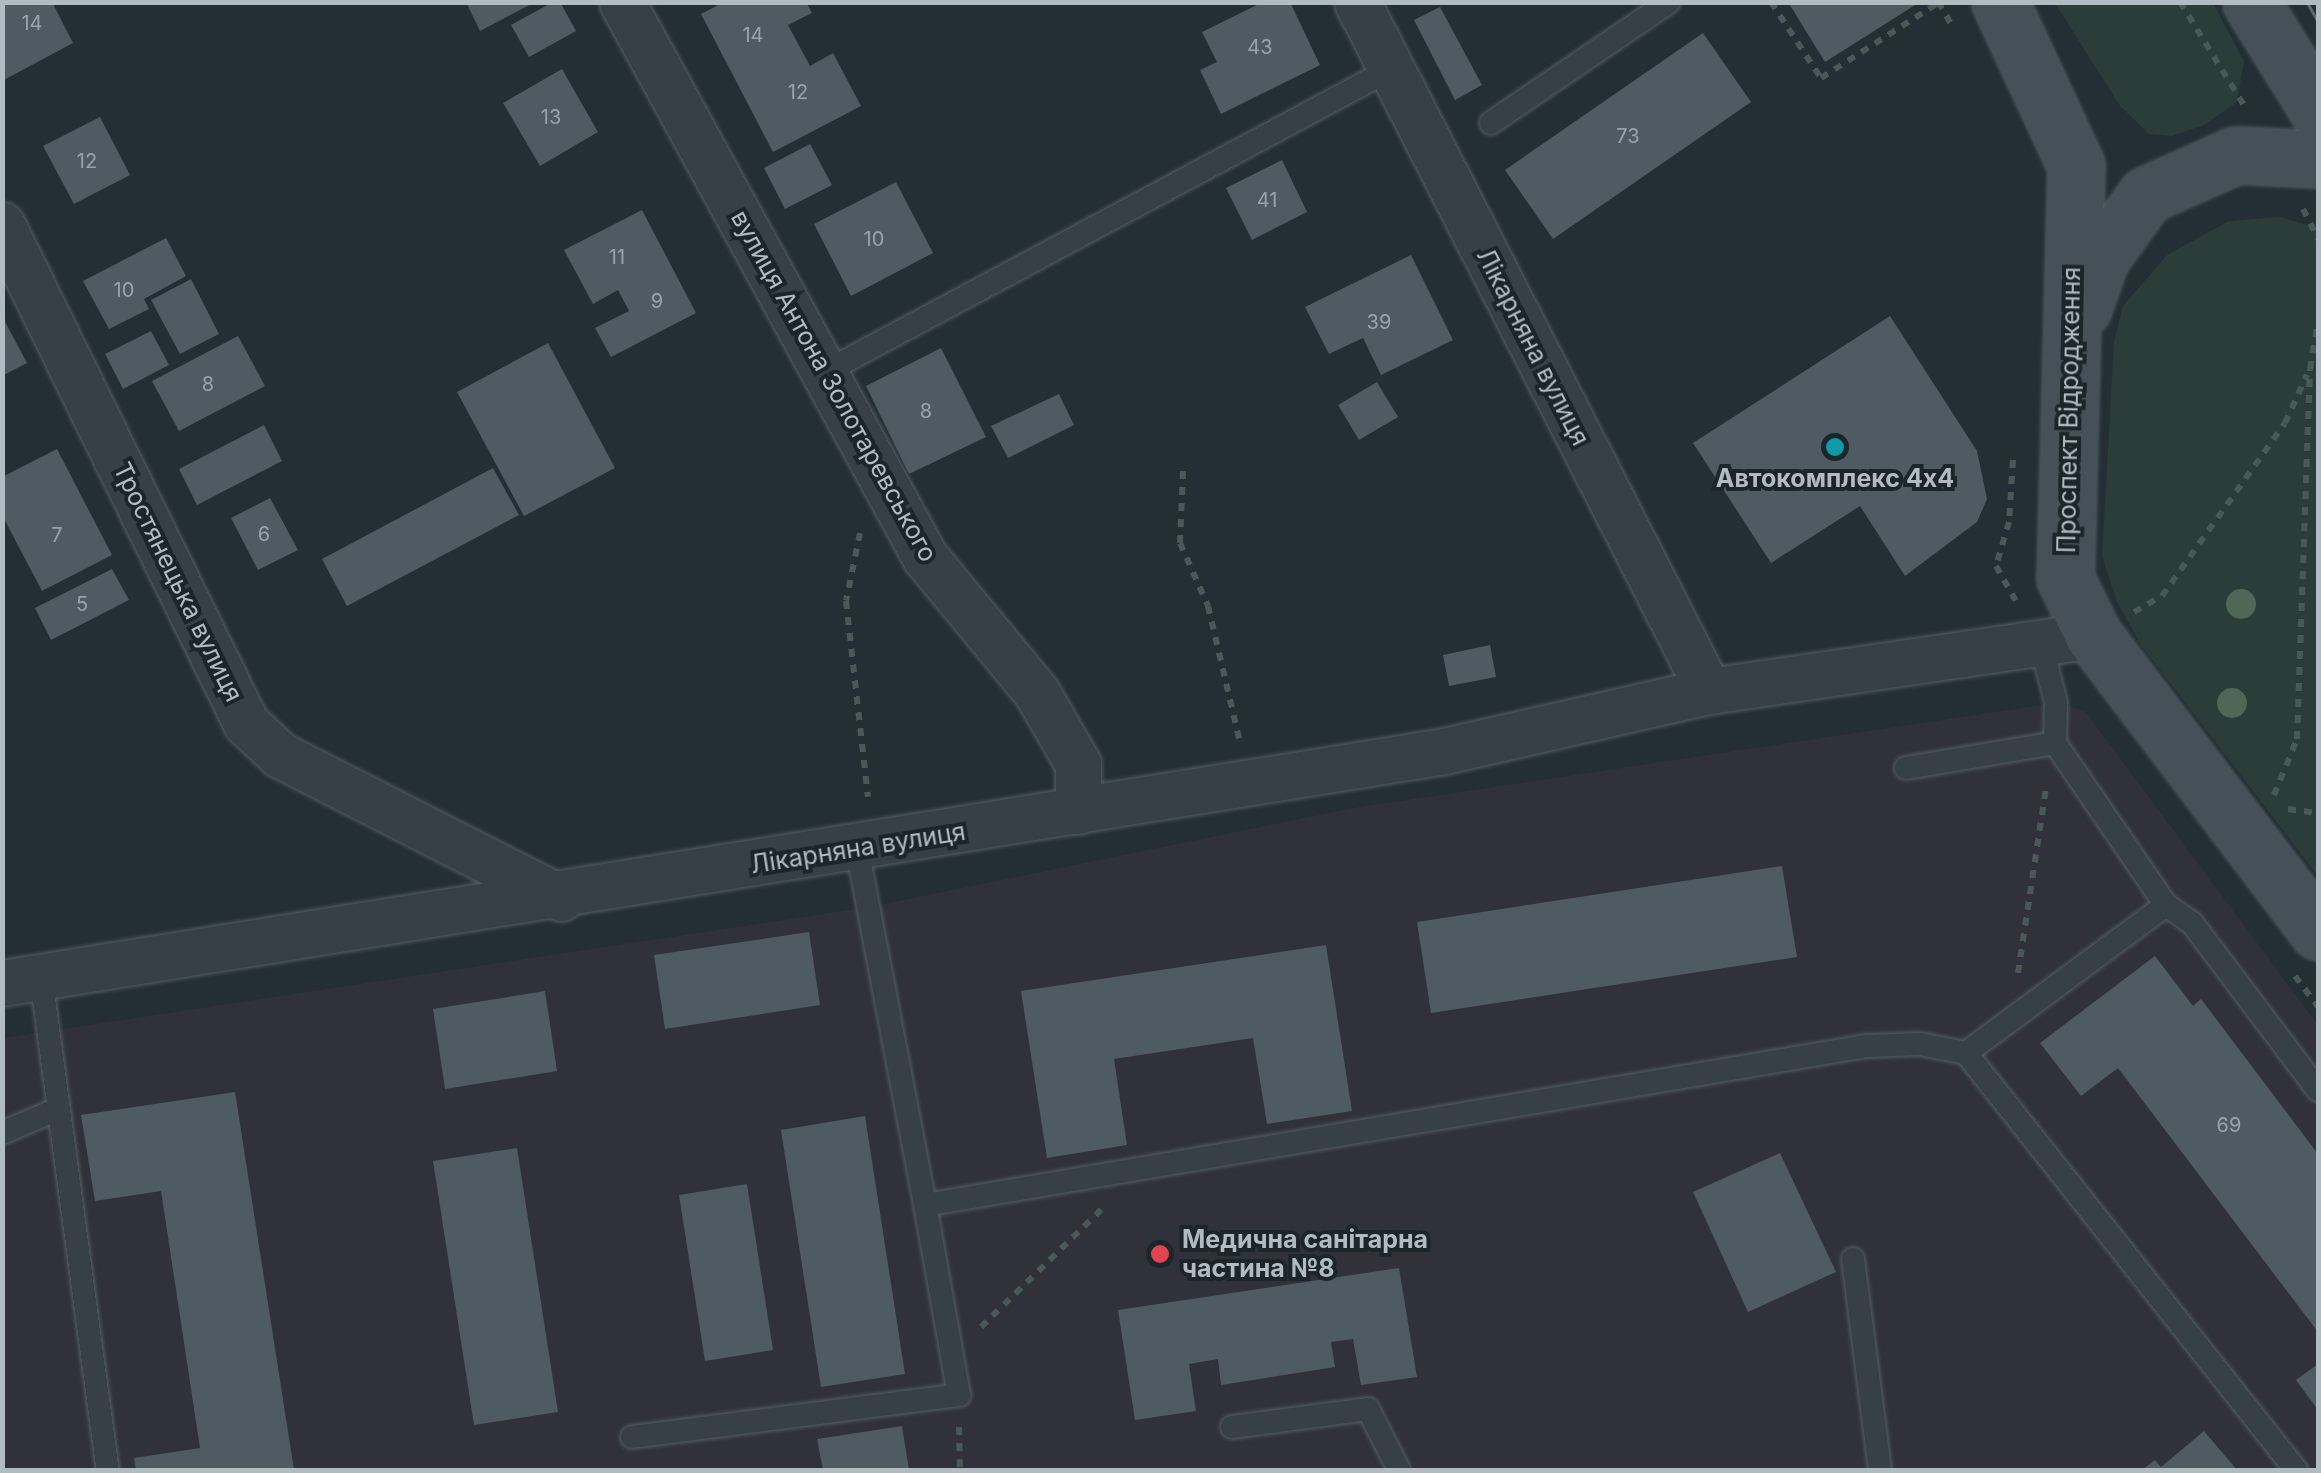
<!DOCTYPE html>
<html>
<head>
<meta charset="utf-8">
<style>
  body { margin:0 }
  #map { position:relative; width:2321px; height:1473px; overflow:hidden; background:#232e35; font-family:Inter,sans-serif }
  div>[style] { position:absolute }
  .medical>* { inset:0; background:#30313a }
  .green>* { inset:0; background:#2b3d38 }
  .building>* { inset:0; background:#4e5b63 }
  .path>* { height:6px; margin-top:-3px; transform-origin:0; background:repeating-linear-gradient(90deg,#495958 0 8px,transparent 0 16px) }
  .roads { filter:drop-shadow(0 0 2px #545e63) drop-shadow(0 0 2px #545e63) }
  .lane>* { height:22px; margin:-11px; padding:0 11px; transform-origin:11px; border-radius:11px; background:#364046 }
  .street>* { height:45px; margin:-22.5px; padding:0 22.5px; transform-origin:22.5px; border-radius:22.5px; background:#364046 }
  .secondary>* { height:55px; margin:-27.5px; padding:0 27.5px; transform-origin:27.5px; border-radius:27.5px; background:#455058 }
  .tram>* { height:2.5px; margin:-1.25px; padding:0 1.25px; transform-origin:1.25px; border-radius:1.25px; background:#5b676e }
  .trees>* { width:30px; height:30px; margin:-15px; border-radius:50%; background:#4e6757 }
  .dots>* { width:28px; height:28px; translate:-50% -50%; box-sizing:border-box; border:5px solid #1c252a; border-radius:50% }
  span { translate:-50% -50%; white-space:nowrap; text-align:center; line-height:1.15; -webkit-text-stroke:8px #1c252a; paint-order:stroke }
  .number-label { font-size:20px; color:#98a3aa }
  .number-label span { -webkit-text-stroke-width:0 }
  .street-label { font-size:25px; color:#b1bbc2 }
  .poi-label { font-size:25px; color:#b1bbc2; font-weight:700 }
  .left { translate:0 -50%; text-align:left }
  .frame { position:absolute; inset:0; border:5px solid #b1bbc2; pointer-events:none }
</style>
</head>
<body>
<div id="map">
  <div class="medical">
    <i style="clip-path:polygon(2056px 703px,2085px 711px,2318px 1025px,2318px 1470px,3px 1470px,3px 1038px,869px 907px,1353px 808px)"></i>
  </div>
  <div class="green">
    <i style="clip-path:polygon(2055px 3px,2213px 3px,2244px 61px,2237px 102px,2204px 125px,2172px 136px,2149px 134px,2120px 106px)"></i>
    <i style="clip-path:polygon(2280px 217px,2318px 228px,2318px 876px,2141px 645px,2117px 602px,2102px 556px,2114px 341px,2123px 306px,2167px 255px,2229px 221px)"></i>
  </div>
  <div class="building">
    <i style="clip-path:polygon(2px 2px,52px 2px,73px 43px,2px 81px)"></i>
    <i style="clip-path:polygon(466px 2px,535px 2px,480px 31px)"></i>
    <i style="clip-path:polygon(553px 2px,560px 2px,576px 31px,529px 57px,511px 25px)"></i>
    <i style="clip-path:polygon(724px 2px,806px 2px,812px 13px,788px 25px,810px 66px,833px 53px,861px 106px,773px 152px,701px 14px)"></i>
    <i style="clip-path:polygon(1263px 2px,1290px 2px,1320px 65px,1221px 114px,1200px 70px,1217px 62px,1202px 32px)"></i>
    <i style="clip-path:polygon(1788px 2px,1920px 2px,1825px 62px)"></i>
    <i style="clip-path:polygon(1440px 7px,1482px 85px,1455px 100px,1414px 20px)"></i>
    <i style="clip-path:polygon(1703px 33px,1751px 102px,1553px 239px,1505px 170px)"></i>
    <i style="clip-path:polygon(562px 69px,598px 132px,540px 166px,503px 103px)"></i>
    <i style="clip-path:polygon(100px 117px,130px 175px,74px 204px,43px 146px)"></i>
    <i style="clip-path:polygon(810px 144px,832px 185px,785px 209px,764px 168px)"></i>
    <i style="clip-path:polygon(1282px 160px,1307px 212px,1252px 240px,1226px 188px)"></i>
    <i style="clip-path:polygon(896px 182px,933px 253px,851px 296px,814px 224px)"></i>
    <i style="clip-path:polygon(642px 210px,696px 313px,611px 357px,595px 328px,629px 311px,618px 290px,593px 304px,564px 250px)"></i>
    <i style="clip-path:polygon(166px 238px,186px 276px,144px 299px,149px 309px,109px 329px,83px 281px)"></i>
    <i style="clip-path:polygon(1411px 255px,1453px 340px,1381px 375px,1363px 338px,1329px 354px,1305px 307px)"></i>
    <i style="clip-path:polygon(191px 279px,219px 334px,180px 354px,151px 300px)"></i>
    <i style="clip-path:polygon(2px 316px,27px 363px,2px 376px)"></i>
    <i style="clip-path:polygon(1890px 316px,1977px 451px,1987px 499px,1977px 522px,1905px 576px,1860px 506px,1771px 563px,1693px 443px)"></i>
    <i style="clip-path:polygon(151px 331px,169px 365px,123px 389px,105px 354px)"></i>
    <i style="clip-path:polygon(238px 336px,265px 386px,179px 431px,152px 381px)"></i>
    <i style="clip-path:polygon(548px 343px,615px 468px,524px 516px,457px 392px)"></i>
    <i style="clip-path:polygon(941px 348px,986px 437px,909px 474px,866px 386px)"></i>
    <i style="clip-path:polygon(1377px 382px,1398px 417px,1359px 440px,1338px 405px)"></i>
    <i style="clip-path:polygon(1059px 394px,1074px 425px,1008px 458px,991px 426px)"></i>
    <i style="clip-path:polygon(264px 425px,282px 461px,197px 505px,179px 469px)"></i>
    <i style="clip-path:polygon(57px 449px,112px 555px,42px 591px,2px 515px,2px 477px)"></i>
    <i style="clip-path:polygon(493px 468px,519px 515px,347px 606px,322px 559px)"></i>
    <i style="clip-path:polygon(270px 498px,298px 550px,258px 570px,231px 518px)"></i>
    <i style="clip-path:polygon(112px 569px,129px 600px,51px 640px,35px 608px)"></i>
    <i style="clip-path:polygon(1490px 645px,1496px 677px,1449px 686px,1443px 655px)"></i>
    <i style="clip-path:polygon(1782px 866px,1797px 957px,1431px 1013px,1417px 922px)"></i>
    <i style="clip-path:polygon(809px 932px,820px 1005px,665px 1029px,654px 955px)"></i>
    <i style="clip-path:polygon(1326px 945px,1352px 1111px,1267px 1124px,1253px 1038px,1114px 1059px,1127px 1145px,1047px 1158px,1021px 991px)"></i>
    <i style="clip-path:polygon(2155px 956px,2193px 1006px,2201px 999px,2318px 1154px,2318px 1332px,2118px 1068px,2081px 1096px,2040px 1043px)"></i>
    <i style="clip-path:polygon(545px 991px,557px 1071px,445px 1089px,433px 1009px)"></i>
    <i style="clip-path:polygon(235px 1092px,294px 1470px,136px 1470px,134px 1458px,200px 1448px,161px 1191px,95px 1201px,81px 1115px)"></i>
    <i style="clip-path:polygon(865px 1116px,905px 1374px,821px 1387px,781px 1130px)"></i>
    <i style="clip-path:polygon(517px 1148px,558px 1412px,474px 1425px,433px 1161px)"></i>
    <i style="clip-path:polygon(1780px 1153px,1836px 1272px,1748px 1312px,1693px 1192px)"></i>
    <i style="clip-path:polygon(747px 1184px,773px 1350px,705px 1361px,679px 1195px)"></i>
    <i style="clip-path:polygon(1399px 1268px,1417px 1377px,1361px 1385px,1353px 1339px,1331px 1342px,1335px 1367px,1221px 1385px,1218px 1359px,1189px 1364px,1196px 1411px,1135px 1420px,1118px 1310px)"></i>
    <i style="clip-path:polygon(2318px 1364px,2318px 1410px,2296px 1380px)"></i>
    <i style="clip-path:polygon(902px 1426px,909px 1470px,823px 1470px,817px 1439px)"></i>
    <i style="clip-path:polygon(2204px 1431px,2237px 1470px,2142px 1470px,2155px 1460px,2161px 1467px)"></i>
  </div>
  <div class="path">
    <i style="left:1771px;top:2px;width:91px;rotate:56.7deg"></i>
    <i style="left:1821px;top:78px;width:139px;rotate:-32.7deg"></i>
    <i style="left:1938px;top:2px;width:27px;rotate:59deg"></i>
    <i style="left:2180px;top:2px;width:123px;rotate:58.2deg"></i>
    <i style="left:2303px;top:209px;width:34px;rotate:63deg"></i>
    <i style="left:2013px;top:460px;width:62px;rotate:93.7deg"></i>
    <i style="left:2009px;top:522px;width:46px;rotate:106.5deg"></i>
    <i style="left:1996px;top:566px;width:40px;rotate:60.3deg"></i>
    <i style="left:1183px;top:471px;width:72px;rotate:92.4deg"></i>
    <i style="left:1180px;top:543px;width:69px;rotate:66deg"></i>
    <i style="left:1208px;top:606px;width:136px;rotate:76.8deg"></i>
    <i style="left:860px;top:533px;width:69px;rotate:101.6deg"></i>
    <i style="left:846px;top:601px;width:197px;rotate:83.6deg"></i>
    <i style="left:2134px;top:612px;width:32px;rotate:-30deg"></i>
    <i style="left:2162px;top:596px;width:212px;rotate:-54.6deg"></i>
    <i style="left:2285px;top:423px;width:53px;rotate:-65.4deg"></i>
    <i style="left:2274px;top:795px;width:61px;rotate:-67.7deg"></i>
    <i style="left:2297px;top:739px;width:370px;rotate:-88deg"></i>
    <i style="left:2310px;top:369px;width:48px;rotate:-80.3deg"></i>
    <i style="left:2288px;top:809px;width:30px;rotate:8deg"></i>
    <i style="left:2018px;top:973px;width:187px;rotate:-81.4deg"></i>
    <i style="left:2295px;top:976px;width:38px;rotate:53deg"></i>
    <i style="left:981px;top:1327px;width:168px;rotate:-44.3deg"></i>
    <i style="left:959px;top:1427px;width:43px;rotate:88.7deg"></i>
  </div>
  <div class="roads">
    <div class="lane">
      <i style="left:1491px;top:123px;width:215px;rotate:-34.2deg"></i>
      <i style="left:827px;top:371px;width:640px;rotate:-28.17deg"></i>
      <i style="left:2041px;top:644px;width:61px;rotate:75.7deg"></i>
      <i style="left:2056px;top:703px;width:40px;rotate:91.4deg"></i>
      <i style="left:2055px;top:743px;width:196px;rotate:55.6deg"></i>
      <i style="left:1906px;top:768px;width:151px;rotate:-9.5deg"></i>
      <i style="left:857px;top:848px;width:363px;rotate:79.2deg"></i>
      <i style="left:925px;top:1205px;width:954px;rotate:-9.59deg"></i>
      <i style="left:1866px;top:1046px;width:54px;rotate:-2.1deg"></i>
      <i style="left:1920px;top:1044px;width:47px;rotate:11.1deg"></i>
      <i style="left:41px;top:977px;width:498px;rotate:82.3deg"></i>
      <i style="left:2px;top:1133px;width:61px;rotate:-23.2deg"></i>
      <i style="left:1853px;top:1259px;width:213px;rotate:82.7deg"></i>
      <i style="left:1232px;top:1427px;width:137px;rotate:-7.5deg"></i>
      <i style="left:1368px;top:1409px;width:68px;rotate:63.1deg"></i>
      <i style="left:632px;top:1437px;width:330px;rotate:-7.3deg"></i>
      <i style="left:959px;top:1395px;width:193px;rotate:-100.1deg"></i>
      <i style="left:2296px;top:1470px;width:532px;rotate:-128.36deg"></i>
      <i style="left:1966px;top:1053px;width:249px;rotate:-36.5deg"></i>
      <i style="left:2166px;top:905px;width:32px;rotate:35deg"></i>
      <i style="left:2192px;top:923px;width:209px;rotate:53deg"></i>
    </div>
    <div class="street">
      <i style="left:622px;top:2px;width:632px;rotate:61.37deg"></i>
      <i style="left:925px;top:557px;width:176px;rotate:50.5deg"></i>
      <i style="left:1037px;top:693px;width:82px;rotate:60deg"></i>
      <i style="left:1078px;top:764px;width:47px;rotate:90deg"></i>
      <i style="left:1357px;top:2px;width:774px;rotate:62.94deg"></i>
      <i style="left:2px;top:225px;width:555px;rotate:63.9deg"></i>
      <i style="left:246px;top:723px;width:47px;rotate:43.3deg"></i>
      <i style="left:280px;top:755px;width:315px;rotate:27deg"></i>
      <i style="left:2px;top:983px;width:1461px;rotate:-9.14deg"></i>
      <i style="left:1444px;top:751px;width:272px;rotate:-12.8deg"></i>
      <i style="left:1709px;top:691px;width:388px;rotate:-8.3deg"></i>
    </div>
    <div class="secondary">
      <i style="left:2000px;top:2px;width:181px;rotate:65.1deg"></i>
      <i style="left:2076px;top:166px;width:412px;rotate:91.5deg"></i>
      <i style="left:2065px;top:578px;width:64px;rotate:63.8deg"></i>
      <i style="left:2093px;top:635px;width:372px;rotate:52.8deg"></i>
      <i style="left:2251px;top:2px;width:127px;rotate:58.2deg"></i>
      <i style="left:2083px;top:308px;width:52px;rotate:-70.9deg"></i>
      <i style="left:2100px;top:259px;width:79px;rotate:-54.3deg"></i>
      <i style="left:2146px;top:195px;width:98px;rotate:-24deg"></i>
      <i style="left:2236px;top:155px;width:82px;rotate:2.8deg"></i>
    </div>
  </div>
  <div class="tram">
    <i style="left:2307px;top:2px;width:22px;rotate:60deg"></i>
  </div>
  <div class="trees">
    <i style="left:2241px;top:604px"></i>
    <i style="left:2232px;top:703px"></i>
  </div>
  <div class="dots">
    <i style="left:1835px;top:447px;background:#0f9aa8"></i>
    <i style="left:1160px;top:1254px;background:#e0444e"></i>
  </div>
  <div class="number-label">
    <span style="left:32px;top:23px">14</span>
    <span style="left:753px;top:35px">14</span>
    <span style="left:1260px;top:47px">43</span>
    <span style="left:798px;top:92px">12</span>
    <span style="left:551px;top:117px">13</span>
    <span style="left:1628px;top:136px">73</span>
    <span style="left:87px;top:161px">12</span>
    <span style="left:1267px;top:200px">41</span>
    <span style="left:874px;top:239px">10</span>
    <span style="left:617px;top:257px">11</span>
    <span style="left:124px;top:290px">10</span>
    <span style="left:657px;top:301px">9</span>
    <span style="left:1379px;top:322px">39</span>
    <span style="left:208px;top:384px">8</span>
    <span style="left:926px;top:411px">8</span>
    <span style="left:264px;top:534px">6</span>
    <span style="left:57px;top:535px">7</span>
    <span style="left:82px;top:604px">5</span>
    <span style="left:2229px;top:1125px">69</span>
  </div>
  <div class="street-label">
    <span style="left:1533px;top:347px;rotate:63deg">Лікарняна вулиця</span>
    <span style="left:834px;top:386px;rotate:61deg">вулиця Антона Золотаревського</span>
    <span style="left:2069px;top:410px;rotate:-89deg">Проспект Відродження</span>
    <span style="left:178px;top:582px;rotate:64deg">Тростянецька вулиця</span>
    <span style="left:858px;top:848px;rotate:-9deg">Лікарняна вулиця</span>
  </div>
  <div class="poi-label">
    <span style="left:1835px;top:478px">Автокомплекс 4x4</span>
    <span class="left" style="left:1182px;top:1254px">Медична санітарна<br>частина №8</span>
  </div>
  <div class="frame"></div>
</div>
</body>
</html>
